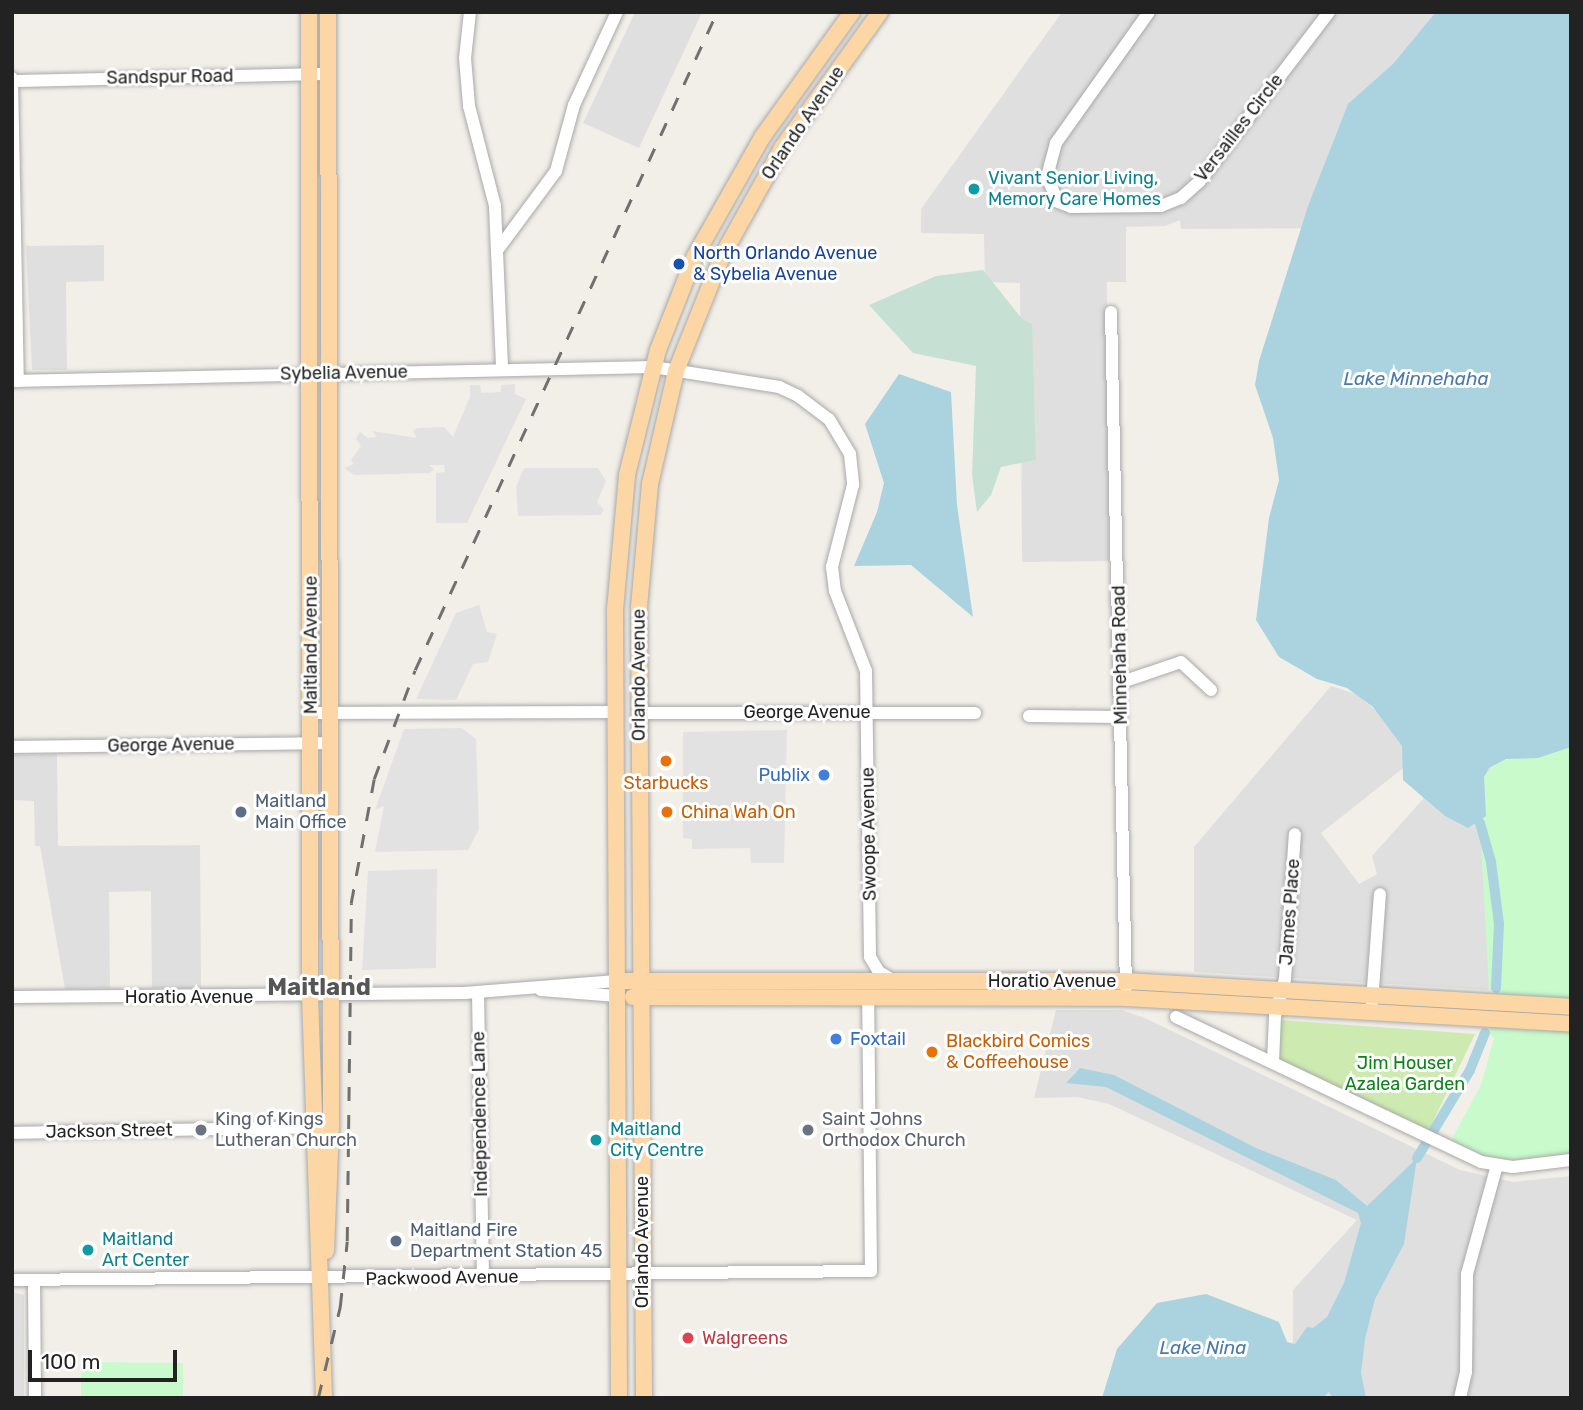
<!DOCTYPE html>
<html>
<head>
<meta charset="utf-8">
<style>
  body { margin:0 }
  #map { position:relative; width:1583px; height:1410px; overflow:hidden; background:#f2efe9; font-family:Rubik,sans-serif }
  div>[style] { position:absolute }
  .residential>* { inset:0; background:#e0dfdf }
  .grass>* { inset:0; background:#cdebb0 }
  .wetland>* { inset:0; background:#c6e0d4 }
  .park>* { inset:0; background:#c8facc }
  .parking>* { inset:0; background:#e2e2e2 }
  .water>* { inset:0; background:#aad3df }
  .canal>* { height:10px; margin:-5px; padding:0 5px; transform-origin:5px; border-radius:5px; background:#aad3df }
  .roads { filter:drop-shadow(0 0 2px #a9a9a9) drop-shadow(0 0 2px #a9a9a9) }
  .minor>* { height:12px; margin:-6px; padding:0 6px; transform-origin:6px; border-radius:6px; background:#fff }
  .major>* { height:16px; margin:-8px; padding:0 8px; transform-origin:8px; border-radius:8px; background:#fcd6a4 }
  .rail>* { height:2.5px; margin-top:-1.25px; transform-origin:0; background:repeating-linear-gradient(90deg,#707070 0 14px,transparent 0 28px) }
  .dots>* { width:19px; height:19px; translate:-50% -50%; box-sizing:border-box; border:4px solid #fff; border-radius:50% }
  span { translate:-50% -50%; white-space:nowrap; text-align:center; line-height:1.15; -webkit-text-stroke:6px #fff; paint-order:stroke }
  .street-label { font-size:18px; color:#222 }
  .culture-label { font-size:18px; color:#0d838f }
  .left { translate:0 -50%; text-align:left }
  .transit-label { font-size:18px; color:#164399 }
  .shop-label { font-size:18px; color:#366cbe }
  .right { translate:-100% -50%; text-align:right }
  .food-label { font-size:18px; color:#c56008 }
  .service-label { font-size:18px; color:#4e5e75 }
  .park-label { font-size:18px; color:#0c8416 }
  .worship-label { font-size:18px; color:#5b616d }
  .health-label { font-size:18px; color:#be3a42 }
  .water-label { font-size:19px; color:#4a7aab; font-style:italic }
  .district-label { font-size:24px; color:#555; font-weight:700 }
  .frame { position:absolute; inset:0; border:14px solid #222; pointer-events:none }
  .scale { position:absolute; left:28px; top:1350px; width:149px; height:32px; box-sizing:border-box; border:4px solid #222; border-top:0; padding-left:9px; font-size:21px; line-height:24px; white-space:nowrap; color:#222; -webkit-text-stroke:5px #fff; paint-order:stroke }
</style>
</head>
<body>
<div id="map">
  <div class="residential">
    <i style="clip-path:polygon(635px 12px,702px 12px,639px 148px,583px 123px)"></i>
    <i style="clip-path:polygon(1062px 12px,1519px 12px,1520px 227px,1181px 229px,1180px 220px,1165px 226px,1126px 227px,1126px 282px,1107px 282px,1109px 561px,1022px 562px,1020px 283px,985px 282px,984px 234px,921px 233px,921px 209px)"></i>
    <i style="clip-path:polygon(104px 245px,104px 281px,66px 282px,67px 370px,32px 370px,26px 246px)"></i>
    <i style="clip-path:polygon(1331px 686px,1356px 694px,1380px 714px,1401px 739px,1407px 765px,1321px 833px,1359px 884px,1377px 874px,1372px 856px,1492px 722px,1489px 990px,1194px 972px,1194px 847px)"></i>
    <i style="clip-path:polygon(57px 754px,58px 846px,200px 845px,201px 988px,152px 988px,151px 891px,109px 892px,110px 988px,65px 989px,40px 846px,35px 846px,34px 801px,12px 800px,12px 755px)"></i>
    <i style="clip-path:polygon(1056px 1010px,1122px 1010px,1147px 1019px,1460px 1170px,1513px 1182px,1571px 1176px,1571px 1398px,1293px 1398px,1293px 1290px,1357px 1220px,1109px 1104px,1077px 1097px,1034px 1098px)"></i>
    <i style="clip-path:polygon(12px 1292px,24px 1295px,24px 1398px,12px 1398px)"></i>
  </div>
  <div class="grass">
    <i style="clip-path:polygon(1280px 1020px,1475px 1034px,1426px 1136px,1279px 1061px)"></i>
  </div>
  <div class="wetland">
    <i style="clip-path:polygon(983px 270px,1023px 320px,1032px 324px,1036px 460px,1001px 467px,991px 495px,977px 512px,972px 475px,976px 366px,913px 353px,869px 305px,936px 276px)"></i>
  </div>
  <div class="park">
    <i style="clip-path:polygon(1571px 747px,1571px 1160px,1513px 1167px,1447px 1148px,1481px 1085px,1494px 1038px,1489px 1033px,1496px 989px,1489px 990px,1480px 823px,1486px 816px,1484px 776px,1499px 761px)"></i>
    <i style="clip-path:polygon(81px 1362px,183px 1363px,183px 1398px,81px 1398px)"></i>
  </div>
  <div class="parking">
    <i style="clip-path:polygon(515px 384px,515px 394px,526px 399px,467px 523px,436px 523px,436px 473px,445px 472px,444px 465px,429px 465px,434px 469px,430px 473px,354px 475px,344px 468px,354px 464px,351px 460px,361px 446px,356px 439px,360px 432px,368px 438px,377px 437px,372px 431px,417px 438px,413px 431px,417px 428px,444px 427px,453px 437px,470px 397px,470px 385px,480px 385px,481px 393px,501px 392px,501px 385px)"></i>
    <i style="clip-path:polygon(524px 468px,598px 468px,606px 481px,597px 502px,604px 510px,601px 515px,518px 516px,516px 487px)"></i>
    <i style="clip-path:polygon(479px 605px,487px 632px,497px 634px,488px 662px,473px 664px,456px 700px,416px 699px,456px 613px)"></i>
    <i style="clip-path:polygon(462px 728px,476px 739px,479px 829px,468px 850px,375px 852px,384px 806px,375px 810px,404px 729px)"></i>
    <i style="clip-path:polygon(787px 730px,784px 863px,751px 863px,750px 848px,692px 849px,692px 839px,683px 838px,683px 732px)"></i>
    <i style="clip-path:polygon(437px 869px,436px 968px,362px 970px,368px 871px)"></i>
  </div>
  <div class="water">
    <i style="clip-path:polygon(1436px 12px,1571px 12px,1571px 747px,1538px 758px,1506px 759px,1489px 768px,1484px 777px,1486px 816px,1468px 828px,1445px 816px,1403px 780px,1402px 746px,1373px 707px,1347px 688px,1317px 679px,1279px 657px,1256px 620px,1269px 518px,1279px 480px,1273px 438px,1255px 385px,1259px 361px,1308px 206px,1348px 104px,1393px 64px)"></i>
    <i style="clip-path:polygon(899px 374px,951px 392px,957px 505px,973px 617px,911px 565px,854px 566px,877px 512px,884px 483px,865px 424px)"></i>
    <i style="clip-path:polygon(1080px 1068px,1114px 1075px,1256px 1148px,1336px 1180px,1367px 1206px,1417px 1158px,1404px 1244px,1375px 1299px,1365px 1339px,1361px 1373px,1366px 1398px,1333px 1398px,1329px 1392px,1322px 1398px,1102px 1398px,1117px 1349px,1157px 1303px,1206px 1294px,1279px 1322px,1287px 1342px,1295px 1344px,1307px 1327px,1313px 1328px,1327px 1317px,1344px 1283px,1361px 1223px,1358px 1213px,1106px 1087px,1066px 1083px)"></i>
  </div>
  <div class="canal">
    <i style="left:1480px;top:823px;width:41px;rotate:74.2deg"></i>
    <i style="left:1491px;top:862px;width:63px;rotate:82.6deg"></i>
    <i style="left:1499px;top:924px;width:64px;rotate:92.7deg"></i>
    <i style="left:1417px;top:1158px;width:103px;rotate:-58.9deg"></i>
    <i style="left:1470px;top:1070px;width:40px;rotate:-68deg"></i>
  </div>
  <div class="roads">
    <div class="minor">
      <i style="left:470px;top:12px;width:46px;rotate:96.2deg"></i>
      <i style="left:465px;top:58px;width:48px;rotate:85.2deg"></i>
      <i style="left:469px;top:106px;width:103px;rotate:75.4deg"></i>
      <i style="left:495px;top:206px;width:163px;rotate:87.5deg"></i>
      <i style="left:1149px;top:12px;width:161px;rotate:125.4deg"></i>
      <i style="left:1056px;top:143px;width:35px;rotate:105deg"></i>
      <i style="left:1047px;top:177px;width:27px;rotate:66deg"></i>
      <i style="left:1058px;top:202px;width:14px;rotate:21deg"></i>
      <i style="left:1071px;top:207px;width:90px;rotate:-0.6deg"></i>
      <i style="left:1161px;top:206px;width:22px;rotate:-22deg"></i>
      <i style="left:1181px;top:198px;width:24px;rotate:-42deg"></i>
      <i style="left:1199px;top:182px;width:214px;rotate:-52.6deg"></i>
      <i style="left:12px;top:78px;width:303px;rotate:88.9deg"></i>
      <i style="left:12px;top:81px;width:316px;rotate:-1.3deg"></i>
      <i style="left:499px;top:248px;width:96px;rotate:-53.5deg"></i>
      <i style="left:556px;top:171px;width:68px;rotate:-74.7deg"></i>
      <i style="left:574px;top:105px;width:102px;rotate:-65.2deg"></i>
      <i style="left:1111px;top:312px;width:675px;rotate:88.73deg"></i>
      <i style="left:12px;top:381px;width:641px;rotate:-1.25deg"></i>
      <i style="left:653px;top:367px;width:128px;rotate:9deg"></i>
      <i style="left:779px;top:387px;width:21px;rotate:25deg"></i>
      <i style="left:798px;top:396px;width:39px;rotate:37deg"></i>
      <i style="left:829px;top:419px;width:41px;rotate:59deg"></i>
      <i style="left:850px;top:454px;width:31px;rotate:84deg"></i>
      <i style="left:853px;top:485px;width:85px;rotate:104.4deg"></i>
      <i style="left:832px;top:567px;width:24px;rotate:83deg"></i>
      <i style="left:835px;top:591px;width:86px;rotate:68.8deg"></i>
      <i style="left:866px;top:671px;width:286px;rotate:89.2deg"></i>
      <i style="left:870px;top:957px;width:17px;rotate:59deg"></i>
      <i style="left:879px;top:972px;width:17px;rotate:31deg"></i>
      <i style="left:1122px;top:682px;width:62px;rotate:-18.7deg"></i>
      <i style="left:1181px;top:662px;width:41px;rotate:43deg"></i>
      <i style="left:311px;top:713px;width:304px;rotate:-0.2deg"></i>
      <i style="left:639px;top:713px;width:336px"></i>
      <i style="left:1029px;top:716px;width:92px;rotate:0.6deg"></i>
      <i style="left:12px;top:747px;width:318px;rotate:-0.7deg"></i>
      <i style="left:541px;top:990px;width:76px;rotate:4.5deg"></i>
      <i style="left:478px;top:992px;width:286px;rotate:89deg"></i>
      <i style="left:12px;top:997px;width:452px;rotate:-0.5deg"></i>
      <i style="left:464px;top:993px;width:153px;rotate:-4.5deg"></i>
      <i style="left:1372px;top:1002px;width:108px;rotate:-85.8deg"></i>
      <i style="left:1176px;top:1017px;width:338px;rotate:25.4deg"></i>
      <i style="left:1481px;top:1162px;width:32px;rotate:9deg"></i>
      <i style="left:1513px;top:1167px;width:58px;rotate:-6.9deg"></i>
      <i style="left:1273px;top:1062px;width:46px;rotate:-87.5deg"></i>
      <i style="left:1275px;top:1016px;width:38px;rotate:-75deg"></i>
      <i style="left:1285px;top:979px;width:145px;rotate:-86.1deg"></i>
      <i style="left:12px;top:1133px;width:311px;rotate:-1.1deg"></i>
      <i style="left:12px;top:1280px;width:859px;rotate:-0.6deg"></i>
      <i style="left:871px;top:1271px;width:272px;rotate:-90.6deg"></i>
      <i style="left:34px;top:1280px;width:118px;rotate:89.5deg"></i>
      <i style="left:1460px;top:1398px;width:27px;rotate:-77deg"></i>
      <i style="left:1466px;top:1372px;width:98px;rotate:-89.4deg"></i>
      <i style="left:1467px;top:1274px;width:113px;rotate:-74.6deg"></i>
    </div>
    <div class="major">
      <i style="left:309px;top:12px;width:984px;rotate:89.94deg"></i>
      <i style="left:310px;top:996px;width:402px;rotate:88deg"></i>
      <i style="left:617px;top:981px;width:508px"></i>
      <i style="left:1125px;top:981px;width:447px;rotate:3.3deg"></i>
      <i style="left:633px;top:997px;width:493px;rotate:0.1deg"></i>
      <i style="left:1126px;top:998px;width:446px;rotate:3.3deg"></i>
      <i style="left:326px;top:1251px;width:124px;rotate:-87.7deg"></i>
      <i style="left:331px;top:1127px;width:1115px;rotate:-90.15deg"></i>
      <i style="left:619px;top:1398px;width:788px;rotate:-90.29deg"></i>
      <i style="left:615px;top:610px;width:136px;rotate:-84.9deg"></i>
      <i style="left:627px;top:475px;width:129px;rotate:-76.1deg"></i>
      <i style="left:658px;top:350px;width:101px;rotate:-68.5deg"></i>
      <i style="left:695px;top:256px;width:138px;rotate:-60.5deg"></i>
      <i style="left:763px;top:136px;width:153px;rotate:-54.3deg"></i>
      <i style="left:644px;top:1398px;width:791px;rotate:-90.36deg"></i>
      <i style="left:639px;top:607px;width:123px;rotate:-84.9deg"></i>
      <i style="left:650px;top:484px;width:116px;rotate:-77deg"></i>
      <i style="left:676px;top:371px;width:124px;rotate:-68.2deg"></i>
      <i style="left:722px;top:256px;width:124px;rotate:-60.9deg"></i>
      <i style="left:782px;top:148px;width:168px;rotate:-54.2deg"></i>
    </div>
  </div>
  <div class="rail">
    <i style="left:318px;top:1398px;width:94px;rotate:-76.4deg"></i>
    <i style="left:340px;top:1307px;width:66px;rotate:-83.9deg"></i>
    <i style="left:347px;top:1241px;width:338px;rotate:-89.3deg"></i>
    <i style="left:351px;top:903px;width:126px;rotate:-79.5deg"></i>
    <i style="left:374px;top:779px;width:116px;rotate:-69.4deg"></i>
    <i style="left:415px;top:670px;width:724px;rotate:-65.35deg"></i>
  </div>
  <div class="dots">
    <i style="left:974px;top:189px;background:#0f9aa8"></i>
    <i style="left:679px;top:264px;background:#1a4fb4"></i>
    <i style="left:666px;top:761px;background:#e8710a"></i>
    <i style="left:824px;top:775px;background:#3f7fe0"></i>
    <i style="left:241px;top:812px;background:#5c6f8a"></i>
    <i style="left:667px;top:812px;background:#e8710a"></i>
    <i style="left:836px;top:1039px;background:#3f7fe0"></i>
    <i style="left:932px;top:1052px;background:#e8710a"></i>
    <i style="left:201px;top:1130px;background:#6b7280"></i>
    <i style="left:808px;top:1130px;background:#6b7280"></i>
    <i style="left:596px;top:1140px;background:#0f9aa8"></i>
    <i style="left:396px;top:1241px;background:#5c6f8a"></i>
    <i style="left:88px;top:1250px;background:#0f9aa8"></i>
    <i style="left:688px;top:1338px;background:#e0444e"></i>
  </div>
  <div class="street-label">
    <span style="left:170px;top:77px;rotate:-1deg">Sandspur Road</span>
    <span style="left:803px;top:123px;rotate:-56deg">Orlando Avenue</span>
    <span style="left:1239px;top:128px;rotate:-52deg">Versailles Circle</span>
    <span style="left:344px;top:373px;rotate:-1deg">Sybelia Avenue</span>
    <span style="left:311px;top:645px;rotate:-90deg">Maitland Avenue</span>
    <span style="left:1120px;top:655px;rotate:-91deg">Minnehaha Road</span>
    <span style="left:639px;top:675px;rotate:-90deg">Orlando Avenue</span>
    <span style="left:807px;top:712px">George Avenue</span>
    <span style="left:171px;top:745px;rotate:-1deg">George Avenue</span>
    <span style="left:869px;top:834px;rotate:-91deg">Swoope Avenue</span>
    <span style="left:1290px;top:912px;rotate:-86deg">James Place</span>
    <span style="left:1052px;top:981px">Horatio Avenue</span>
    <span style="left:189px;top:997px">Horatio Avenue</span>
    <span style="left:480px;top:1114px;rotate:-91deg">Independence Lane</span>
    <span style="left:109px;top:1131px;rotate:-1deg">Jackson Street</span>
    <span style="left:642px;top:1242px;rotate:-90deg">Orlando Avenue</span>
    <span style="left:442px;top:1278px;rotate:-1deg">Packwood Avenue</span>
  </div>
  <div class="culture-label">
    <span class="left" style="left:988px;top:189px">Vivant Senior Living,<br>Memory Care Homes</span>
    <span class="left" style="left:610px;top:1140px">Maitland<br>City Centre</span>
    <span class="left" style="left:102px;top:1250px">Maitland<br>Art Center</span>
  </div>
  <div class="transit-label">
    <span class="left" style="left:693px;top:264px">North Orlando Avenue<br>&amp; Sybelia Avenue</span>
  </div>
  <div class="shop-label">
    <span class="right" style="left:810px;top:775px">Publix</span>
    <span class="left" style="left:850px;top:1039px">Foxtail</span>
  </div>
  <div class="food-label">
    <span style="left:666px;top:783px">Starbucks</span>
    <span class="left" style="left:681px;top:812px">China Wah On</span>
    <span class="left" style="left:946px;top:1052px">Blackbird Comics<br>&amp; Coffeehouse</span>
  </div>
  <div class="service-label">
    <span class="left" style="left:255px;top:812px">Maitland<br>Main Office</span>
    <span class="left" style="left:410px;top:1241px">Maitland Fire<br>Department Station 45</span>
  </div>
  <div class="park-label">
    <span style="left:1405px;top:1074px">Jim Houser<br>Azalea Garden</span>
  </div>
  <div class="worship-label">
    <span class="left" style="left:215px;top:1130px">King of Kings<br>Lutheran Church</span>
    <span class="left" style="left:822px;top:1130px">Saint Johns<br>Orthodox Church</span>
  </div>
  <div class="health-label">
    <span class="left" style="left:702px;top:1338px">Walgreens</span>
  </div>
  <div class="water-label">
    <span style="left:1416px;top:379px">Lake Minnehaha</span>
    <span style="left:1203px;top:1348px">Lake Nina</span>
  </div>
  <div class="district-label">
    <span style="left:319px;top:988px">Maitland</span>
  </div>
  <div class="frame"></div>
  <div class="scale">100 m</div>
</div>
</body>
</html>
